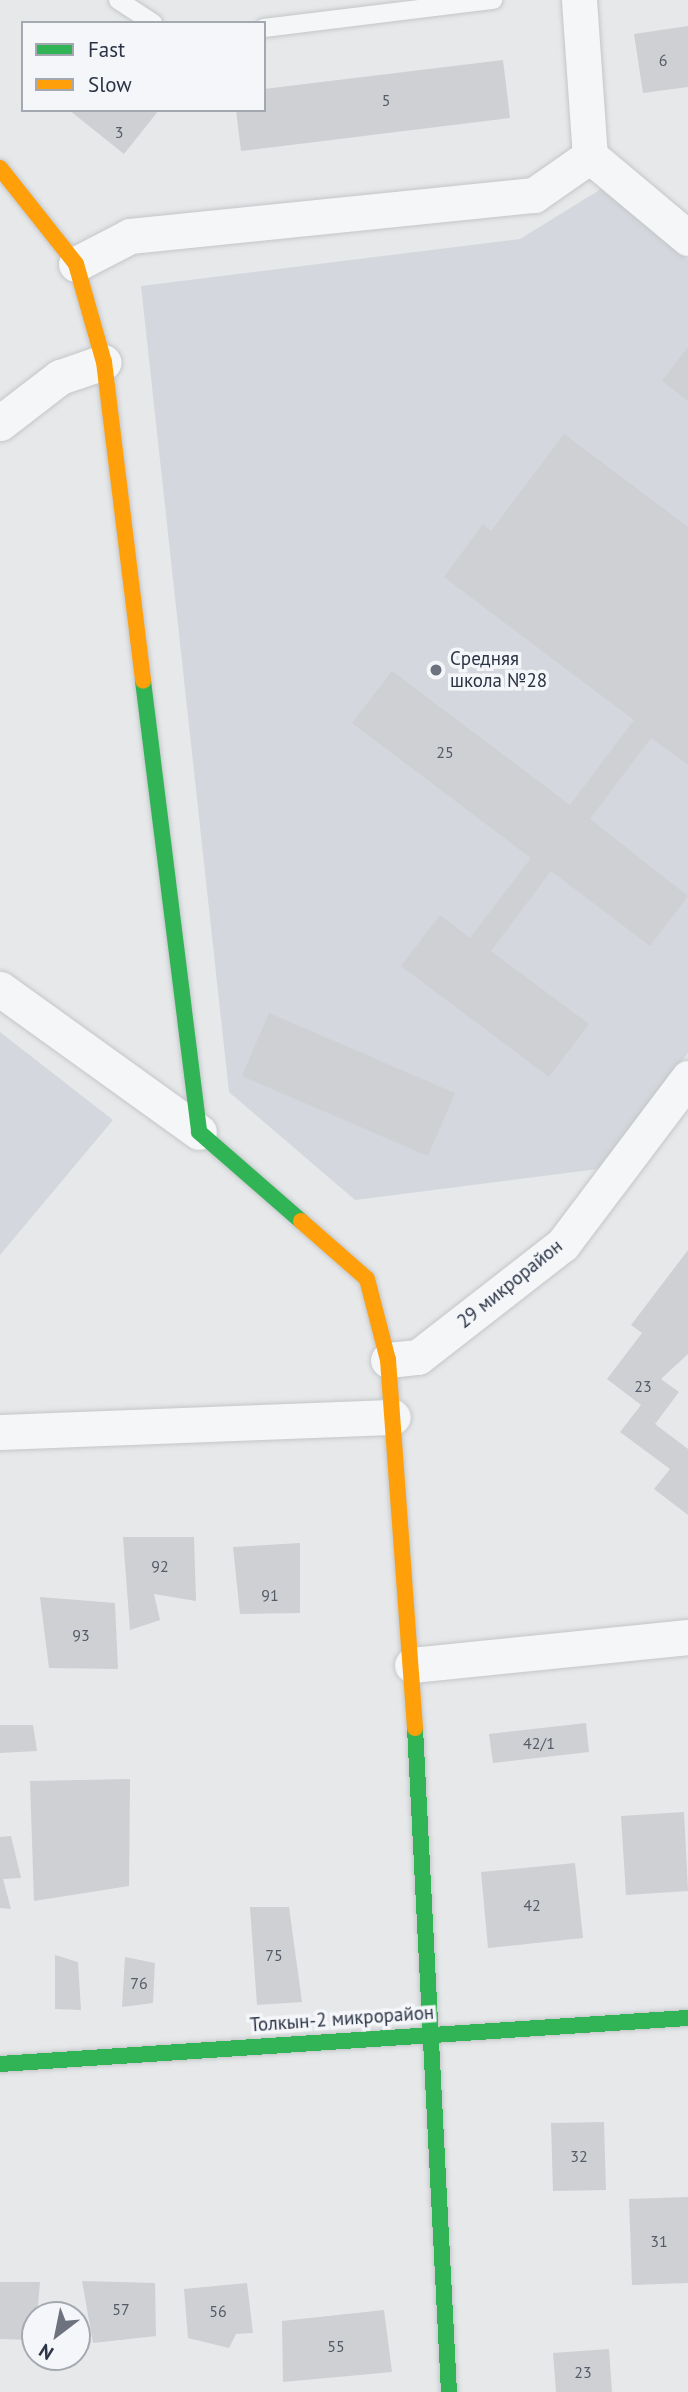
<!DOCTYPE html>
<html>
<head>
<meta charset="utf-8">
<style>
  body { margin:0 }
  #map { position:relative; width:688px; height:2392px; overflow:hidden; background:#e6e8ea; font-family:"PT Sans",sans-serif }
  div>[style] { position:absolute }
  .built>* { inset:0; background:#d4d7dd }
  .building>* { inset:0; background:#ced0d3 }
  .roads { filter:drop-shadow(0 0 2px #c4c6c8) drop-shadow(0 0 2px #c4c6c8) }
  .lane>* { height:18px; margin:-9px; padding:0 9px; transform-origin:9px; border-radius:9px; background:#f5f6f7 }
  .street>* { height:35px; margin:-17.5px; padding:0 17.5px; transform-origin:17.5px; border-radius:17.5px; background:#f5f6f7 }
  .fast>* { height:16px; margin:-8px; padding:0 8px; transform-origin:8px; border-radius:8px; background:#30b455 }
  .slow>* { height:16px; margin:-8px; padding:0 8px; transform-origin:8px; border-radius:8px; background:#ff9f0a }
  .dots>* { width:19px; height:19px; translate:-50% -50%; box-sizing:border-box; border:4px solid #f4f6f9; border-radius:50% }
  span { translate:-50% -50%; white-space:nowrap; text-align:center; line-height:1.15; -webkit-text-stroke:7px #f4f6f9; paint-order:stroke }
  .number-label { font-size:16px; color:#545c69 }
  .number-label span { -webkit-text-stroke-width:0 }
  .poi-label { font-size:19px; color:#2b3445 }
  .left { translate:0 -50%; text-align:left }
  .street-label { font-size:19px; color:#2b3445 }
  .legend { position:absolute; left:21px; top:21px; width:245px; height:91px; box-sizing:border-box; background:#f4f6f9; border:2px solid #a4a8b1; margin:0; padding:9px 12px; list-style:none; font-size:21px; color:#2b3445 }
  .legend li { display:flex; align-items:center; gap:14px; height:35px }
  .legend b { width:35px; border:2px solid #a4a8b1 }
  .north { position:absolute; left:21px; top:2301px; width:70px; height:70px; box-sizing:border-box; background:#f4f6f9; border:2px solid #a4a8b1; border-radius:50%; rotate:212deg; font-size:19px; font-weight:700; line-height:28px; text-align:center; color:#2b3445 }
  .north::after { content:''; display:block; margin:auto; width:24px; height:32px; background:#6c737f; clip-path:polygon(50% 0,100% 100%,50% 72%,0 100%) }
</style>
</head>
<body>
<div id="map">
  <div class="built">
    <i style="clip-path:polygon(601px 189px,688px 260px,688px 1053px,598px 1169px,355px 1200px,229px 1092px,141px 286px,520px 239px)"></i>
    <i style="clip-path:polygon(0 1032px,113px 1120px,0 1255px)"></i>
  </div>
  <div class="building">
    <i style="clip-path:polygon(688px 26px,688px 87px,643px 93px,634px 34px)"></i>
    <i style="clip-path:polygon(503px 60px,510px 118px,241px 151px,236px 110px,264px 110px,264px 89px)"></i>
    <i style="clip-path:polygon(69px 110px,159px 110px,124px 154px)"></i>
    <i style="clip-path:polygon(688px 347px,688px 401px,662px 381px)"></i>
    <i style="clip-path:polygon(564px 434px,688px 527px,688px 765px,651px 738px,590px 819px,688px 896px,650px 946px,551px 871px,491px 951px,589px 1024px,549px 1077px,401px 966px,440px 915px,470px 938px,531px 858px,352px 723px,392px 671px,570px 805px,634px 720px,444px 577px,483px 524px,491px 531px)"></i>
    <i style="clip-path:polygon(269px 1013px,455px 1093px,428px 1156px,242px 1076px)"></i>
    <i style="clip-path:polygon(688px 1250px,688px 1354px,661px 1379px,679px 1392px,655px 1424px,688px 1449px,688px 1515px,654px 1489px,670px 1469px,620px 1432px,641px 1405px,607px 1379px,642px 1333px,631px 1325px)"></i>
    <i style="clip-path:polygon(123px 1537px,194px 1537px,196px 1601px,154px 1594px,160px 1620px,130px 1630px)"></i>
    <i style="clip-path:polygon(300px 1543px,300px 1613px,240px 1614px,233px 1547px)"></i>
    <i style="clip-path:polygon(40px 1597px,115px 1603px,118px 1669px,49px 1668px)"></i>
    <i style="clip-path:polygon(586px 1723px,589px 1752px,493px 1763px,489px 1734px)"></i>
    <i style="clip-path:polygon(0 1725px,33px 1725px,37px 1751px,0 1753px)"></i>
    <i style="clip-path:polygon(130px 1779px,129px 1886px,34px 1901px,30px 1781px)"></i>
    <i style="clip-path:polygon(684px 1812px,688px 1891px,626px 1895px,621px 1816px)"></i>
    <i style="clip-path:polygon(11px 1836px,21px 1878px,3px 1879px,11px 1909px,0 1908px,0 1837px)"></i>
    <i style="clip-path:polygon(575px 1863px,583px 1938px,488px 1948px,481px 1872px)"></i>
    <i style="clip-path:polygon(250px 1907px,289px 1907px,302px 2002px,257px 2005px)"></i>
    <i style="clip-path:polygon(55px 1955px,78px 1962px,81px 2010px,55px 2009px)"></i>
    <i style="clip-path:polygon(125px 1957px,155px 1963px,153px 2003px,122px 2007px)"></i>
    <i style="clip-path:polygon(604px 2122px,606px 2190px,553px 2191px,551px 2123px)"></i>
    <i style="clip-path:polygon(688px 2197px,688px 2283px,632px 2285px,629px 2199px)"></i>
    <i style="clip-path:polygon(82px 2281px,155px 2283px,156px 2336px,93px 2343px)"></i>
    <i style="clip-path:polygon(0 2282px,40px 2282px,35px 2340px,0 2339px)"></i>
    <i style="clip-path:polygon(247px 2283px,253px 2333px,236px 2334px,229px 2348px,188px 2338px,184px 2289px)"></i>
    <i style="clip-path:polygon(384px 2310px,392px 2372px,283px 2382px,282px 2321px)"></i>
    <i style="clip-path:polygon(609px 2349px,612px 2392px,556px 2392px,553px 2353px)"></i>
  </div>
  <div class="roads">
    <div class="lane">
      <i style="left:118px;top:0;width:42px;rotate:33.3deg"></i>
      <i style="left:264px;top:28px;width:231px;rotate:-7deg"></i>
    </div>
    <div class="street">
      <i style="left:579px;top:0;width:156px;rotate:86deg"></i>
      <i style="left:590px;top:156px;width:128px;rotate:39.9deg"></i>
      <i style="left:76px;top:264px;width:61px;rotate:-27.4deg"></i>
      <i style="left:130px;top:236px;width:406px;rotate:-5.8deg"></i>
      <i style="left:534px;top:195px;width:68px;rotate:-34.9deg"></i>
      <i style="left:0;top:423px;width:76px;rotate:-37.5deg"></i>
      <i style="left:60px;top:377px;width:46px;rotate:-18.8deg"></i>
      <i style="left:0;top:989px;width:245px;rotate:35.7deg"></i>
      <i style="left:388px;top:1360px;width:30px;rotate:-6deg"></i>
      <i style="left:418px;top:1357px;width:184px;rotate:-37.9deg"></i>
      <i style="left:563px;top:1244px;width:208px;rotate:-53deg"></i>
      <i style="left:0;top:1432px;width:393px;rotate:-2.2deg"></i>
      <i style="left:412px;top:1665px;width:277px;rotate:-5.8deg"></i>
    </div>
    <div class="fast">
      <i style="left:143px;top:681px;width:454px;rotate:82.9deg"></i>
      <i style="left:199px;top:1132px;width:135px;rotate:41.1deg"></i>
      <i style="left:415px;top:1728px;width:665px;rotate:87.07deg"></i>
      <i style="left:0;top:2064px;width:690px;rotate:-3.83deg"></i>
    </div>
    <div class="slow">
      <i style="left:0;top:168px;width:122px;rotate:51.6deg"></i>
      <i style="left:76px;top:264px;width:102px;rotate:74.1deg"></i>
      <i style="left:104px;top:362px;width:321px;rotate:83deg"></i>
      <i style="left:301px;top:1221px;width:88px;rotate:41.3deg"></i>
      <i style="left:367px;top:1279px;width:84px;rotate:75.5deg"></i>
      <i style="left:388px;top:1360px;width:369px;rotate:85.8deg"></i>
    </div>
  </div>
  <div class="dots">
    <i style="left:436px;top:670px;background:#6c737f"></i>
  </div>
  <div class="number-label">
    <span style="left:663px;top:60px">6</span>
    <span style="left:386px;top:100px">5</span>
    <span style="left:119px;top:132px">3</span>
    <span style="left:445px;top:752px">25</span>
    <span style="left:643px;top:1386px">23</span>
    <span style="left:160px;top:1566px">92</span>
    <span style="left:270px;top:1595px">91</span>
    <span style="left:81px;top:1635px">93</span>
    <span style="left:539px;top:1743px">42/1</span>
    <span style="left:532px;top:1905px">42</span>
    <span style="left:274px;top:1955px">75</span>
    <span style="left:139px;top:1983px">76</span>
    <span style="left:579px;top:2156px">32</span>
    <span style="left:659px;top:2241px">31</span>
    <span style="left:121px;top:2309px">57</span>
    <span style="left:218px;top:2311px">56</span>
    <span style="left:336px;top:2346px">55</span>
    <span style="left:583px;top:2372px">23</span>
  </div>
  <div class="poi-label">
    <span class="left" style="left:450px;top:670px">Средняя<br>школа №28</span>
  </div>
  <div class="street-label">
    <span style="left:510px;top:1284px;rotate:-39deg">29 микрорайон</span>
    <span style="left:342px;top:2019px;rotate:-4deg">Толкын-2 микрорайон</span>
  </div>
  <ul class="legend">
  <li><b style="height:9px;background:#30b455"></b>Fast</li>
  <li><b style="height:9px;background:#ff9f0a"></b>Slow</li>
  </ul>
  <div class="north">N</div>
</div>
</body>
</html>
